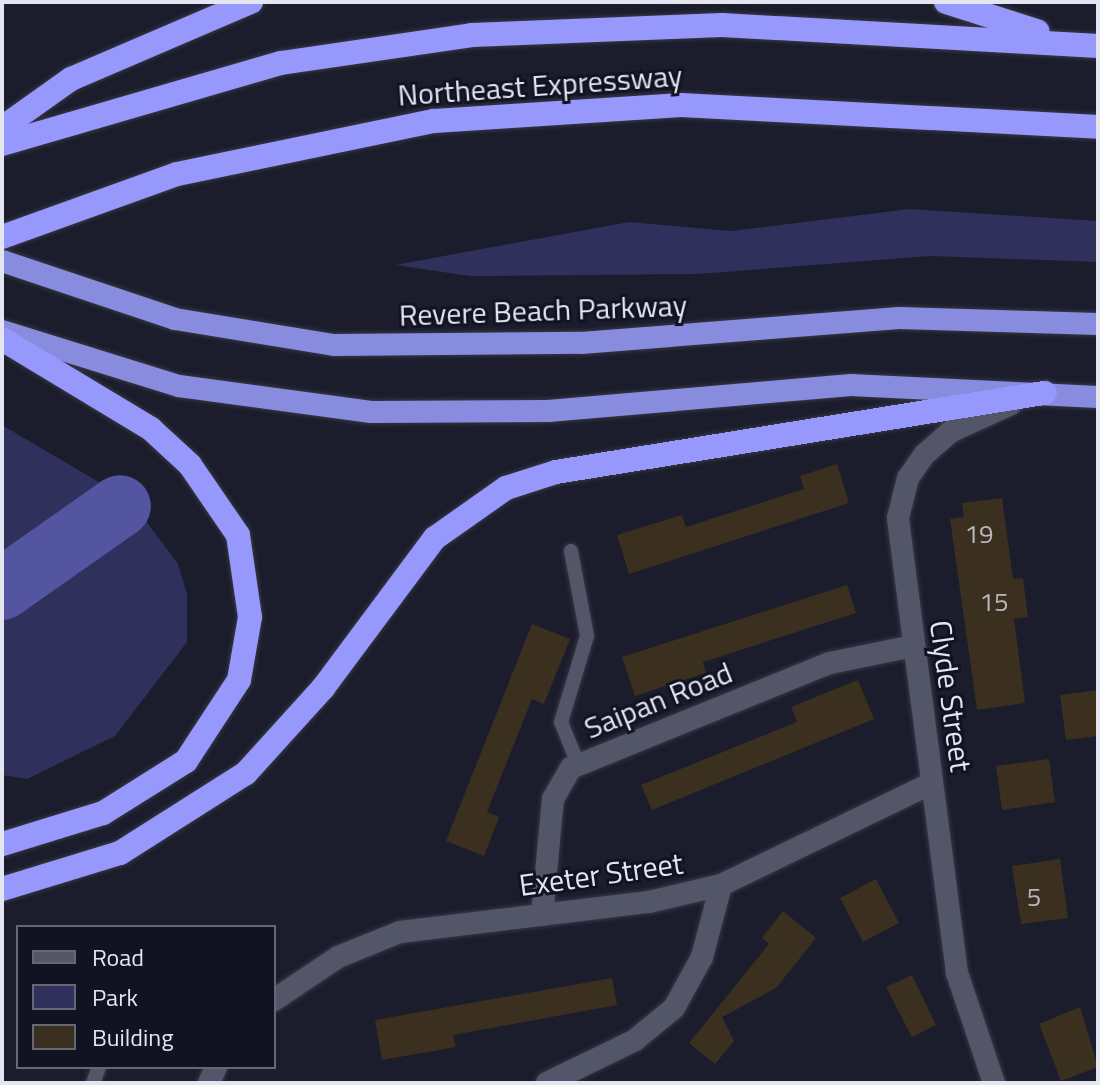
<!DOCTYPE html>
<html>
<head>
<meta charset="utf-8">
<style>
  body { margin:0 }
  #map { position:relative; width:1100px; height:1085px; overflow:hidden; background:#1b1c2c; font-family:"Titillium Web",sans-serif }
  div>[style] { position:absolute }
  .green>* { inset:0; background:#2f305c }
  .river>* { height:62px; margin:-31px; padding:0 31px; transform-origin:31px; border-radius:31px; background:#5455a0 }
  .building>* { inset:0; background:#3b301f }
  .roads { filter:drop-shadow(0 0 2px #373744) drop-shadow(0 0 2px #373744) }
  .service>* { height:14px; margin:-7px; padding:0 7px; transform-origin:7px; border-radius:7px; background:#535568 }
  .minor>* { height:22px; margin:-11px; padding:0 11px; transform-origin:11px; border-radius:11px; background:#535568 }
  .trunk>* { height:22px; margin:-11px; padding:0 11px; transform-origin:11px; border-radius:11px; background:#888cde }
  .motorway>* { height:24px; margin:-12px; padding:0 12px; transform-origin:12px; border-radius:12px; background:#9699fb }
  span { translate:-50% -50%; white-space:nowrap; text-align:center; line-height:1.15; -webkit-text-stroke:6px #121322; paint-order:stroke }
  .number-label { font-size:26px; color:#b9b8bc }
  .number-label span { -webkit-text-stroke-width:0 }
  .street-label { font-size:30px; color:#e3e5f0 }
  .frame { position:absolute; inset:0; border:4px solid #e3e5f0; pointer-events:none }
  .legend { position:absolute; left:16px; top:925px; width:260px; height:144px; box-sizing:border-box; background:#121322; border:2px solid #666774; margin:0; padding:10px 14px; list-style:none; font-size:24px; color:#e3e5f0 }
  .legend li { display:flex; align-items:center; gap:16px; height:40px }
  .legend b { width:40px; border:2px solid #666774 }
</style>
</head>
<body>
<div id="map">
  <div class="green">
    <i style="clip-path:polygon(910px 209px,1098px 221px,1098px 262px,930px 256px,698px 274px,470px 276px,395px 265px,629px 222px,731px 231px)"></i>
    <i style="clip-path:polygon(2px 425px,131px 501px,178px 564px,187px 594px,187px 642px,115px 736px,27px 779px,2px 775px)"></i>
  </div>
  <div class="river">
    <i style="left:2px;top:589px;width:144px;rotate:-35.1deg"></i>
  </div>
  <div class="building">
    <i style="clip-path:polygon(837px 464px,849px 503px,629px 574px,617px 535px,682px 515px,686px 527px,804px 489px,800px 476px)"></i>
    <i style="clip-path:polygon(1002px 498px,1013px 579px,1023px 578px,1028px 617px,1014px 619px,1025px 703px,977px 710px,950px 519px,964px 517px,962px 503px)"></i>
    <i style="clip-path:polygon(847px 585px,856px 613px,703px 662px,706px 673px,635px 696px,622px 657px)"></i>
    <i style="clip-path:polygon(532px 624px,570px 639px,544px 704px,532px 699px,487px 812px,499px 817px,484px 856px,446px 841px)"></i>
    <i style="clip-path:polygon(858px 680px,874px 719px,652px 810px,641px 785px,797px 722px,791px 707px)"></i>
    <i style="clip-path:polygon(1098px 690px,1098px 736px,1066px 740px,1060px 695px)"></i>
    <i style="clip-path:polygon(1049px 759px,1055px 802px,1002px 810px,996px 766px)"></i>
    <i style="clip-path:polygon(1060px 859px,1068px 918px,1021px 924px,1012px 866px)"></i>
    <i style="clip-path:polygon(876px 879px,899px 923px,863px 942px,840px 898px)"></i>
    <i style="clip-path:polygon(783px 911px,816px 938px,776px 988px,722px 1017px,734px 1041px,715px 1064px,689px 1043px,769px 944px,762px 938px)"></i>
    <i style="clip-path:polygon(912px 975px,936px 1025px,912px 1037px,886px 987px)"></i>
    <i style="clip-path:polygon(612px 978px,617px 1005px,453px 1035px,456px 1047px,382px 1060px,375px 1020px)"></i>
    <i style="clip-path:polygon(1080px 1007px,1098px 1067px,1061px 1081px,1039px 1024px)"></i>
  </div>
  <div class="roads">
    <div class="service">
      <i style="left:571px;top:551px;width:86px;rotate:79.3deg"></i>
      <i style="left:587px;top:636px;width:90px;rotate:106.8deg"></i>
      <i style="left:561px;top:722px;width:45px;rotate:68deg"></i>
      <i style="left:93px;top:1083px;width:17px;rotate:-69deg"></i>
    </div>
    <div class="minor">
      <i style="left:542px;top:915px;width:117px;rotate:-84.6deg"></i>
      <i style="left:553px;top:799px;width:36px;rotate:-60deg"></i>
      <i style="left:571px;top:768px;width:279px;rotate:-22.1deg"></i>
      <i style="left:830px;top:663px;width:85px;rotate:-11.6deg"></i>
      <i style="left:274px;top:1000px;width:77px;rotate:-33.9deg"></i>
      <i style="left:338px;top:957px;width:67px;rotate:-22deg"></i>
      <i style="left:400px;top:932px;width:251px;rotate:-6.9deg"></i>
      <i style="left:649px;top:902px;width:74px;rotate:-13.3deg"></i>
      <i style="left:721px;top:885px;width:234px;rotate:-25.8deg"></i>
      <i style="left:209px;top:1083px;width:17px;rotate:-66deg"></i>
      <i style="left:547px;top:1083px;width:98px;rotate:-26deg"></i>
      <i style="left:635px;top:1040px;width:50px;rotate:-39.4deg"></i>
      <i style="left:674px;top:1008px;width:58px;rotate:-61.2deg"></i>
      <i style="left:702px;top:957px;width:74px;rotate:-75.2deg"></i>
      <i style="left:994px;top:1083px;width:116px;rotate:-108.6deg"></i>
      <i style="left:957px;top:973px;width:459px;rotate:-97.4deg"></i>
      <i style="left:898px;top:518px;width:41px;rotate:-76deg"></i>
      <i style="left:908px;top:478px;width:29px;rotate:-55deg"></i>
      <i style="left:925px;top:454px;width:33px;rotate:-41deg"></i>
      <i style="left:950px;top:432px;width:67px;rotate:-24.7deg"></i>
    </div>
    <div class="trunk">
      <i style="left:2px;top:261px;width:182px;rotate:18.5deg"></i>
      <i style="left:175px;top:319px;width:161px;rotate:9.3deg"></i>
      <i style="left:334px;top:345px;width:247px;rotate:-0.5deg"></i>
      <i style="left:581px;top:343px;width:319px;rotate:-4.5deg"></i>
      <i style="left:899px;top:318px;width:199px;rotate:1.7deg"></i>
      <i style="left:2px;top:331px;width:185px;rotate:17.3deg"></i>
      <i style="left:179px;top:386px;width:194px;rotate:7.7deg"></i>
      <i style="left:371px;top:412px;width:177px;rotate:-0.3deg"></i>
      <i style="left:548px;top:411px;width:304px;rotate:-4.9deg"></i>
      <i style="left:851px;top:385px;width:247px;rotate:2.8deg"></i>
    </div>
    <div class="motorway">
      <i style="left:946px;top:2px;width:96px;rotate:17.7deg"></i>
      <i style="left:2px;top:128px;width:85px;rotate:-35.4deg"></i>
      <i style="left:71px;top:79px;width:196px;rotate:-23.2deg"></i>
      <i style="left:2px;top:144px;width:291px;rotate:-16.2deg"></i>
      <i style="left:281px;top:63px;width:193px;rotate:-8.3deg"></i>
      <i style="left:472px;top:35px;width:250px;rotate:-2.3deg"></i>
      <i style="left:722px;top:25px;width:377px;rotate:3.2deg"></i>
      <i style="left:2px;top:237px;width:186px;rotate:-19.8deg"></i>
      <i style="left:177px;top:174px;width:262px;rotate:-11.7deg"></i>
      <i style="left:434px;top:121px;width:248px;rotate:-3.7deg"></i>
      <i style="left:681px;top:105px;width:418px;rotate:3deg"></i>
      <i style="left:2px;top:339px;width:174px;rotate:31.1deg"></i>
      <i style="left:151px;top:429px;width:53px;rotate:42.7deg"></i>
      <i style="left:190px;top:465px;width:85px;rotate:55.6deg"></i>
      <i style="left:238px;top:535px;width:83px;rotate:81.7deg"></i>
      <i style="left:250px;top:617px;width:64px;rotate:99.9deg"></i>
      <i style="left:239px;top:680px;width:97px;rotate:123.2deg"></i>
      <i style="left:186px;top:761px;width:98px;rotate:147.9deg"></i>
      <i style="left:103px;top:813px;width:106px;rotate:162.9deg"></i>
      <i style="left:2px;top:889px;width:123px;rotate:-17deg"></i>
      <i style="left:120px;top:853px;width:149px;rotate:-32.4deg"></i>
      <i style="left:246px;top:773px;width:115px;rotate:-47.8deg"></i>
      <i style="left:323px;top:688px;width:187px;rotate:-53.3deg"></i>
      <i style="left:435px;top:538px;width:87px;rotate:-35.2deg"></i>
      <i style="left:506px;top:488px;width:52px;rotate:-17.7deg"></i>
      <i style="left:556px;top:472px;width:495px;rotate:-9.2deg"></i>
    </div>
  </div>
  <div class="number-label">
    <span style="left:979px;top:534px">19</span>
    <span style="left:994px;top:602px">15</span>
    <span style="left:1034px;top:897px">5</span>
  </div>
  <div class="street-label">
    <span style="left:540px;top:85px;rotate:-4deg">Northeast Expressway</span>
    <span style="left:543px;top:310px;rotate:-2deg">Revere Beach Parkway</span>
    <span style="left:951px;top:696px;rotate:82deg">Clyde Street</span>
    <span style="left:658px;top:700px;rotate:-22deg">Saipan Road</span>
    <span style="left:601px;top:874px;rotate:-8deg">Exeter Street</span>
  </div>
  <div class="frame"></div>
  <ul class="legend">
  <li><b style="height:10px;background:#535568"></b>Road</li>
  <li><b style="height:22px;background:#2f305c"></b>Park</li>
  <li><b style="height:22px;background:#3b301f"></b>Building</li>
  </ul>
</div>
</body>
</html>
